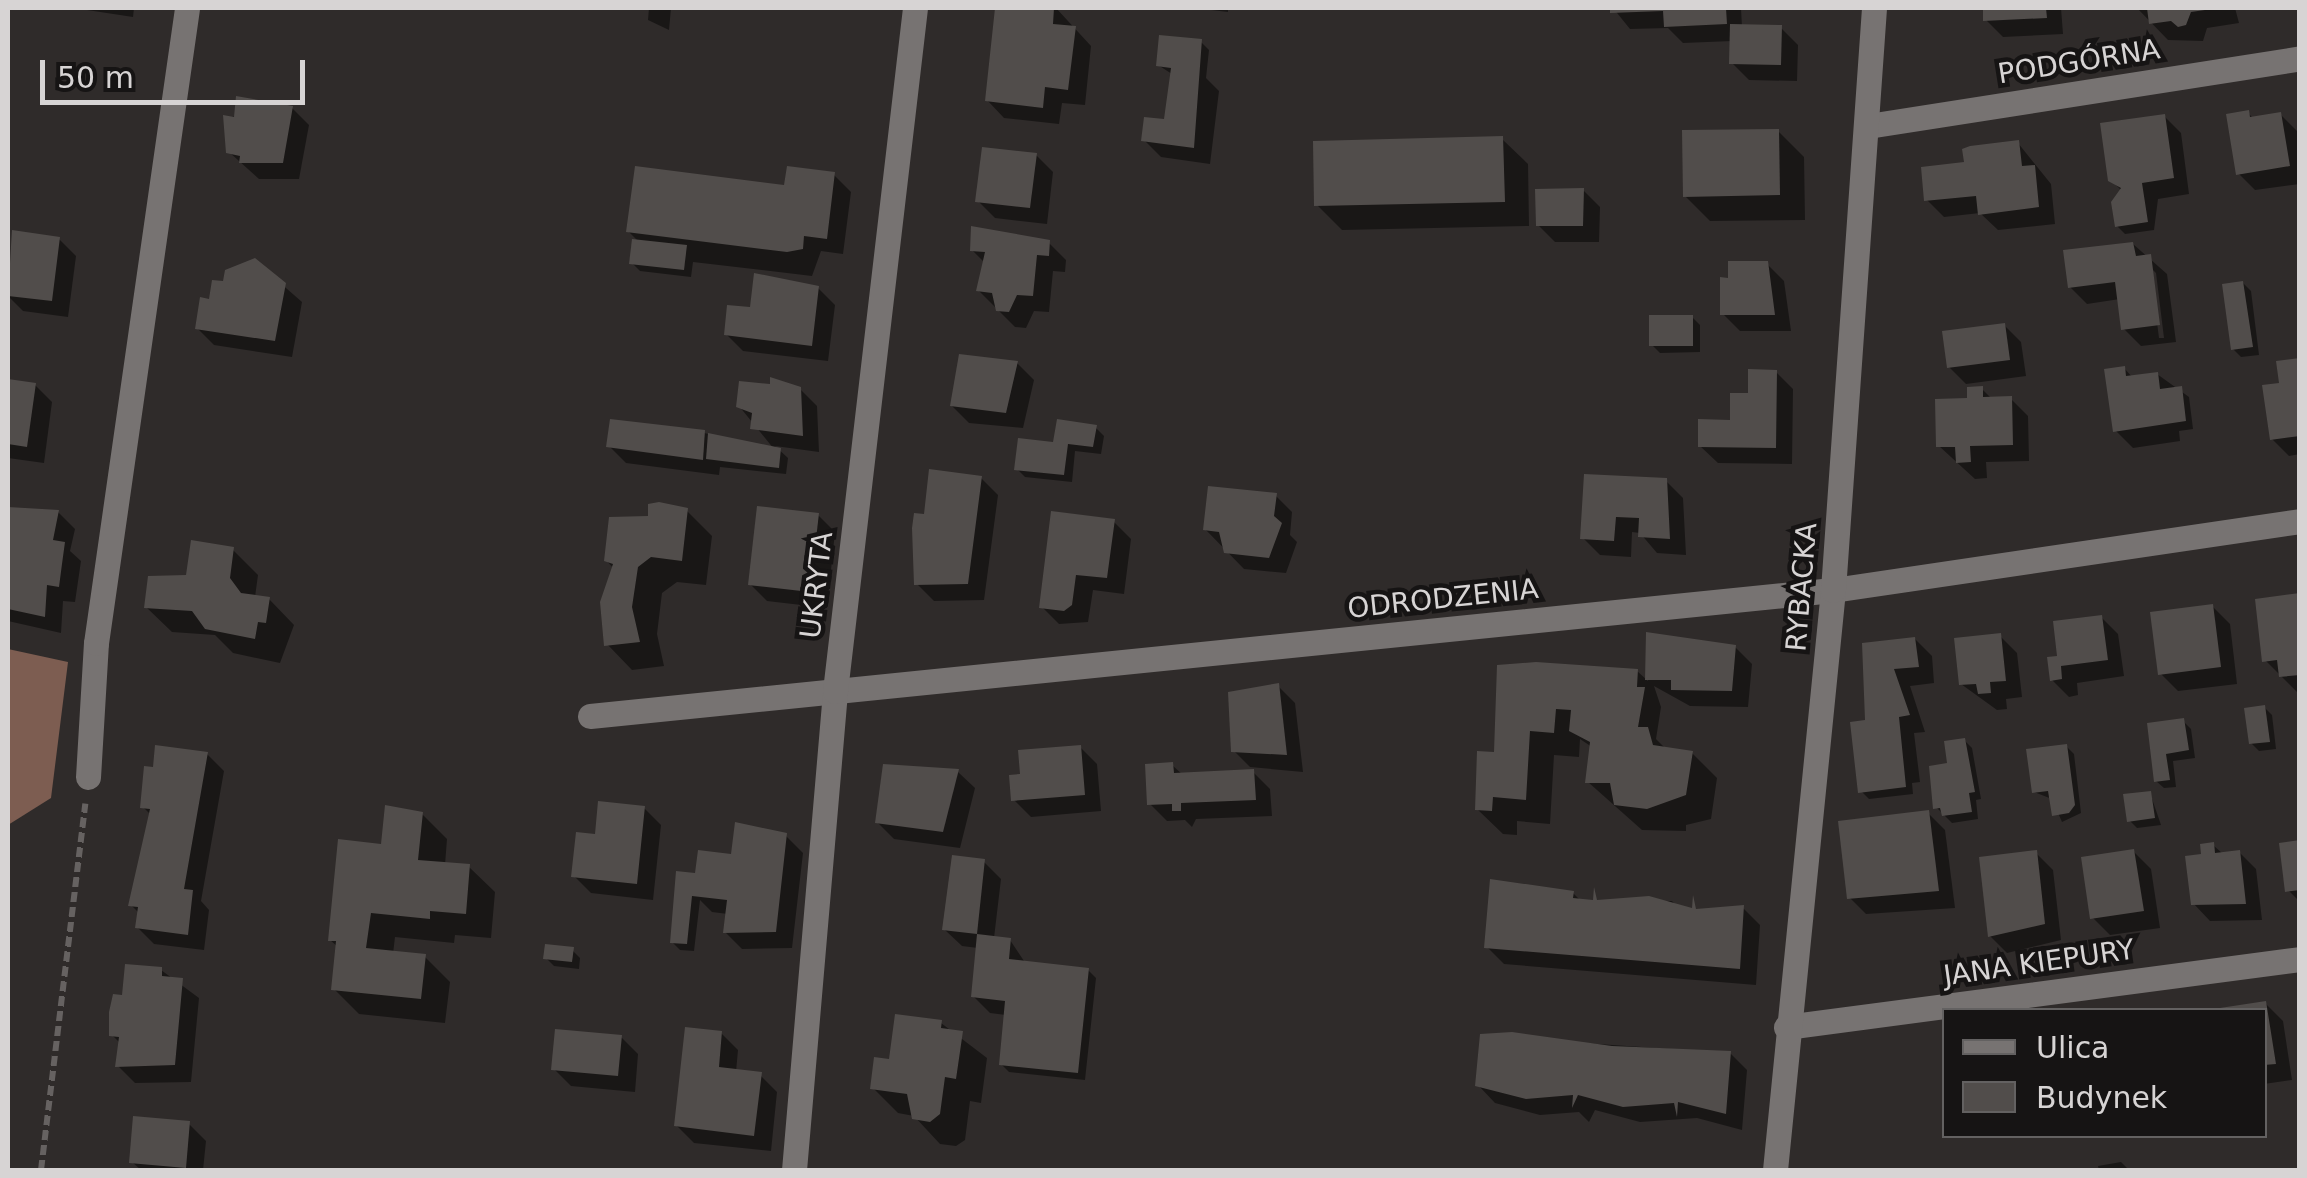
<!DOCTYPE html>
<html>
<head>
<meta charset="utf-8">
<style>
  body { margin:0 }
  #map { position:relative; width:2307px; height:1178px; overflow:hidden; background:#2f2b2a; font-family:"DejaVu Sans",sans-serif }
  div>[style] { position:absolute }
  .forest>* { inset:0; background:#7d5d51 }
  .shadow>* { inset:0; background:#0007 }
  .building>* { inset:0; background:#514d4b }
  .path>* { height:6px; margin-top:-3px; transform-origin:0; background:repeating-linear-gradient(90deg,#666261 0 10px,transparent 0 15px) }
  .minor>* { height:25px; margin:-12.5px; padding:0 12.5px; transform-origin:12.5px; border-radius:12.5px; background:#777372 }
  span { translate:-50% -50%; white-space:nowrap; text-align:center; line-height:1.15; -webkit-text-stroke:9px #161414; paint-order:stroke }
  .street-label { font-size:28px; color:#d7d4d4 }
  .frame { position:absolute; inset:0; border:10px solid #d7d4d4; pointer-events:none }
  .legend { position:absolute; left:1942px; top:1008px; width:325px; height:130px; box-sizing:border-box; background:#161414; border:2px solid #636161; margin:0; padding:12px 18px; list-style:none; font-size:30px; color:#d7d4d4 }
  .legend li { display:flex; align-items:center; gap:20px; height:50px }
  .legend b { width:50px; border:2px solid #636161 }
  .scale { position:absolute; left:40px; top:60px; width:265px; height:45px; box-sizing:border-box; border:5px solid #d7d4d4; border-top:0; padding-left:12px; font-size:30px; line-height:35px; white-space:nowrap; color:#d7d4d4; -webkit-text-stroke:8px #161414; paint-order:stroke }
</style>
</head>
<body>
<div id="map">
  <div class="forest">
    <i style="clip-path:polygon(8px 649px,68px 662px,51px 798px,8px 825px)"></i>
  </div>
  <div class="shadow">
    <i style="clip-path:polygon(134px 8px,133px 17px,74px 8px)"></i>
    <i style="clip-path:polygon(649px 8px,671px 8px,669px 30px,648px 20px)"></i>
    <i style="clip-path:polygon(998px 8px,1056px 8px,1091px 46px,1085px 105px,1062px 103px,1059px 124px,1004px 118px,987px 100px)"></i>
    <i style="clip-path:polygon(1195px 8px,1228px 8px,1228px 12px)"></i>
    <i style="clip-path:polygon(1613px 8px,1741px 8px,1742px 27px,1781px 28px,1798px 45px,1797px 81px,1749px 80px,1732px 63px,1732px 41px,1683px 43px,1668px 28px,1630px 29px)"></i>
    <i style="clip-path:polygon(1985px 8px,2061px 8px,2063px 34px,2003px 37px,1986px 20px)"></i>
    <i style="clip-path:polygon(2137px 8px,2235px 8px,2239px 23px,2207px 28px,2203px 41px,2168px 40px)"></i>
    <i style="clip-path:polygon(1201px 42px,1209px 50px,1206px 78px,1219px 91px,1210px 164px,1161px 157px,1144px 140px,1166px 122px,1172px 74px,1158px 65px)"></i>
    <i style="clip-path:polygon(292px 108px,309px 125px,299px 179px,259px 179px,229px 152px,225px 118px)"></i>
    <i style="clip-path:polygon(2248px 113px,2254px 119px,2281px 115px,2298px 132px,2300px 184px,2255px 190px,2238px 173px)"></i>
    <i style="clip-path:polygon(2164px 116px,2181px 133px,2189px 194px,2158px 199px,2154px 230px,2125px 234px,2117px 226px,2122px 191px,2111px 180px)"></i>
    <i style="clip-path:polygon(1778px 131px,1804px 157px,1805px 220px,1710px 221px,1685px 196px)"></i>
    <i style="clip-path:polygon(1502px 139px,1528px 164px,1529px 226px,1342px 230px,1317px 205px)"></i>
    <i style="clip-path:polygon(2018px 143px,2051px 184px,2055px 224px,1998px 230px,1980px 213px,1944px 217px,1927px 200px)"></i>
    <i style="clip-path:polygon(1036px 155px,1053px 172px,1047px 224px,995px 218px,978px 201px)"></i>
    <i style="clip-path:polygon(834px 175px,851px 192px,843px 254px,821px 251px,812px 276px,693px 262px,691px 277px,640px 271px,632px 263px,640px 243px,629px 232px)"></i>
    <i style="clip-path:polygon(1583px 190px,1600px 207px,1599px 242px,1555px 242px,1538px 225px)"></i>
    <i style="clip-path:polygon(14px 233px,59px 239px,76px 256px,68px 317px,23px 311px,8px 296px)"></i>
    <i style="clip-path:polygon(1049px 243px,1066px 260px,1065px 272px,1053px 271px,1049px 312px,1034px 311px,1026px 328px,1015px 327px,979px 291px,985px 263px,972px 250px)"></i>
    <i style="clip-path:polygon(evenodd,2133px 244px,2167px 274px,2176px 342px,2141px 346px,2124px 329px,2120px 299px,2087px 304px,2070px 287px,2133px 244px,2150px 267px,2156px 273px,2164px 338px,2159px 338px,2150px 267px)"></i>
    <i style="clip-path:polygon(255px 261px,302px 302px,292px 357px,214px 345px,197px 328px,225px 284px)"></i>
    <i style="clip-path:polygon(1767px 264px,1784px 281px,1791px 331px,1740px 331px,1723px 314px)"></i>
    <i style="clip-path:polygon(2243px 283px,2251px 291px,2259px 355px,2241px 357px,2233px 349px)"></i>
    <i style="clip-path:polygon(818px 288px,835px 305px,828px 361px,743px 351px,726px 334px,752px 310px)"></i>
    <i style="clip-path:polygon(1692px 317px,1700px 325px,1700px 352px,1660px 353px,1652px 345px)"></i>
    <i style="clip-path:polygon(2004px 325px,2021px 342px,2026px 376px,1966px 384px,1949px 367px)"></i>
    <i style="clip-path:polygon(2300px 360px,2300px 454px,2289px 456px,2272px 439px,2282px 385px)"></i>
    <i style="clip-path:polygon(1017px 363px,1034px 380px,1023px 428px,969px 423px,952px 406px)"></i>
    <i style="clip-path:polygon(2124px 368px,2133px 378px,2157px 374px,2189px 397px,2193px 429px,2179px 431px,2180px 441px,2133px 448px,2116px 431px)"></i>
    <i style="clip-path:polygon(1776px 372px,1793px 389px,1792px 464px,1718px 463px,1700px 446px,1732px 422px)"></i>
    <i style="clip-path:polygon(8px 381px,35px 385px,52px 402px,44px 463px,8px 458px)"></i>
    <i style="clip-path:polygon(800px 389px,817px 406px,819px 452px,775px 446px,788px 458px,786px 474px,720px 467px,719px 475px,626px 463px,609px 446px,704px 433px,774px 449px,739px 406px)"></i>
    <i style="clip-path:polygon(1982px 389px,1993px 400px,2011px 399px,2028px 416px,2029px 461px,1986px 462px,1987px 478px,1975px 479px,1939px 446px)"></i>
    <i style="clip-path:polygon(1096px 428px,1104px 436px,1101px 454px,1075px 451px,1072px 482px,1025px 477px,1017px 469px)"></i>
    <i style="clip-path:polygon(981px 478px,998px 495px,984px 600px,934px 601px,917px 584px,926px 517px)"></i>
    <i style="clip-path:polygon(1666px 481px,1683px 498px,1686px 555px,1657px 553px,1640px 533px,1632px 532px,1631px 557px,1600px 555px,1583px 538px)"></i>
    <i style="clip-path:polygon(1275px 495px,1292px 512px,1290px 535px,1297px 542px,1286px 573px,1244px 569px,1205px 529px)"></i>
    <i style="clip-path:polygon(8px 509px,58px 512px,75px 529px,70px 551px,81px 561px,75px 602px,63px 601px,61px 633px,8px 621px)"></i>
    <i style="clip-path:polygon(687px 511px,712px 536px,706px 585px,677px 582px,662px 593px,657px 634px,664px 666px,632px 670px,607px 644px,614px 569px,606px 560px,650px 518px)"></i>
    <i style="clip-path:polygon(818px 515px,835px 532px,827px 608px,767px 601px,750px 584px)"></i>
    <i style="clip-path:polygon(1114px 522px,1131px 539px,1124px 594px,1093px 590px,1088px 622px,1059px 624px,1042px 607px)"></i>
    <i style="clip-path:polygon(232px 549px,258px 575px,255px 597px,269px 599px,294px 625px,280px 663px,233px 653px,215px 635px,172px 632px,146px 607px)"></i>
    <i style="clip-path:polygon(2300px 596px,2300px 693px,2298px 693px,2265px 660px)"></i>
    <i style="clip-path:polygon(2213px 607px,2230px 624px,2237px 684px,2178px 691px,2161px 674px)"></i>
    <i style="clip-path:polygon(2101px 617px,2118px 634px,2124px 676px,2077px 683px,2078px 695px,2069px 697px,2052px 680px,2060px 658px)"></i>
    <i style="clip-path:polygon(1649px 634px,1735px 647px,1752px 664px,1748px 707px,1690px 706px,1654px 686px,1661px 707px,1656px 739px,1667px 750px,1692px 753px,1717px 778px,1711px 819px,1686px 825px,1686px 831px,1642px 830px,1588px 782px,1592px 747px,1580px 739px,1579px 757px,1554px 755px,1550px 824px,1517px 821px,1517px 835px,1503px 834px,1477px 809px,1497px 755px,1499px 667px,1637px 671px,1648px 681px)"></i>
    <i style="clip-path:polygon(2000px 636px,2017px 653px,2022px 697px,2006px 699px,2007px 709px,1997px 710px,1961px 684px)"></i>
    <i style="clip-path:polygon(1915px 639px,1932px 656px,1934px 683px,1910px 686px,1925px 732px,1914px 733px,1920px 782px,1912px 783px,1913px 794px,1869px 799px,1861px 791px,1871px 698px)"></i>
    <i style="clip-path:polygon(1278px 686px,1295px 703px,1303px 772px,1250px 767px,1233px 750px)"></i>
    <i style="clip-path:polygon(2264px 707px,2272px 715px,2276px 749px,2259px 751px,2251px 743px)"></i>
    <i style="clip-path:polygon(2183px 721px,2191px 729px,2195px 758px,2173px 761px,2176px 787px,2164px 788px,2156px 781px,2149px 725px)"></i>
    <i style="clip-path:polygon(1964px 740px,1972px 748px,1981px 799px,1976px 800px,1978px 819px,1952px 823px,1936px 807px)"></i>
    <i style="clip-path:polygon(2066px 746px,2074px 754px,2081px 813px,2062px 822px,2052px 799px,2034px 792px)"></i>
    <i style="clip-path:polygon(1080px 747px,1097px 764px,1101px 811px,1031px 817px,1014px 800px,1023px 776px)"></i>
    <i style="clip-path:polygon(207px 754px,224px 771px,201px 901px,209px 910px,204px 950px,154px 944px,137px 927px,139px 913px,131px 905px,151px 815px,143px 807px)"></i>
    <i style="clip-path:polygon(1172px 765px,1183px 775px,1253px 772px,1270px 789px,1272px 816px,1196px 819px,1192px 827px,1185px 820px,1167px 821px,1150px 804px)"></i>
    <i style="clip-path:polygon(958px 772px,975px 788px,960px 848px,894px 839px,877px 822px)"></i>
    <i style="clip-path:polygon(2150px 793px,2161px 825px,2137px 828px,2129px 820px)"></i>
    <i style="clip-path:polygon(644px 808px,661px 825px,653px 900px,591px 893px,574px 876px,597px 837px)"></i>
    <i style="clip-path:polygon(1928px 813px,1945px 830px,1955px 908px,1866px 914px,1849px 897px)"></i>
    <i style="clip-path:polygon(422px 814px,447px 839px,445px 865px,469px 867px,495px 892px,491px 938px,455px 935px,454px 943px,395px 937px,393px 954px,425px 957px,450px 982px,445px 1023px,359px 1014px,334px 989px,338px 947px,330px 940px,383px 846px)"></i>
    <i style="clip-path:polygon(786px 836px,803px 853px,792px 948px,742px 949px,725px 932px,728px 914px,712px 912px,700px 900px,694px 951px,680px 950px,672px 942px,697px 878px)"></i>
    <i style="clip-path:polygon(2300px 842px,2300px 902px,2288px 890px)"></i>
    <i style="clip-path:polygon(2213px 845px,2223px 854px,2239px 852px,2256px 869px,2262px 920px,2210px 921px,2193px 903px,2204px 857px)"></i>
    <i style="clip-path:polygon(2134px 852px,2151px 869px,2160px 928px,2110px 935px,2093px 918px)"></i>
    <i style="clip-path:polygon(2036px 853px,2053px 870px,2061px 940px,2007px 953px,1990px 936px)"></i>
    <i style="clip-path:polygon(984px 862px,1001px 879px,994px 938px,1010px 940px,1026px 964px,1088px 970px,1096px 978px,1085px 1080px,1009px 1072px,1001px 1064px,1006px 1015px,990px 1013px,973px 996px,978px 948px,962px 946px,945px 930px)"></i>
    <i style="clip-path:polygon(1573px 893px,1580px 900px,1672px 901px,1680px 910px,1743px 908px,1760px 925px,1756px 985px,1504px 964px,1487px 947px)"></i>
    <i style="clip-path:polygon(572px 950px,580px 958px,579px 969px,554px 966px,546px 958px)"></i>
    <i style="clip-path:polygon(161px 970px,199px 998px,191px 1082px,135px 1083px,118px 1066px,120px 1043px,112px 1035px,124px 998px)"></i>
    <i style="clip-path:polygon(2266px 1004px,2283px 1021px,2292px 1080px,2264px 1084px,2264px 1010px,2222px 1010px)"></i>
    <i style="clip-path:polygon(941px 1023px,987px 1058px,981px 1103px,970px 1101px,965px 1140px,956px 1146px,940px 1144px,914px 1116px,898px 1113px,873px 1088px,891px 1062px)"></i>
    <i style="clip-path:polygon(721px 1033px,738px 1050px,736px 1072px,760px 1075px,777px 1092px,771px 1151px,694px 1143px,677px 1126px)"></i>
    <i style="clip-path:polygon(1482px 1036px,1730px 1053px,1747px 1070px,1742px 1130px,1697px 1118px,1640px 1122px,1595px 1110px,1589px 1122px,1579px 1112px,1540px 1115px,1495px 1103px,1478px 1085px)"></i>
    <i style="clip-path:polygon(621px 1037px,638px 1054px,635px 1092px,571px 1086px,554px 1069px)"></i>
    <i style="clip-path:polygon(189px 1124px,206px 1141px,203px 1170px,141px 1170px,132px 1162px)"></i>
    <i style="clip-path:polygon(2121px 1162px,2129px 1170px,2099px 1170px,2098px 1166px)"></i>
  </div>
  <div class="building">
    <i style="clip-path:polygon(995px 8px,1054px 8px,1053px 24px,1076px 26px,1068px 90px,1045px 87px,1043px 108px,985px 101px)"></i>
    <i style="clip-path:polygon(1610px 8px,1726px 8px,1727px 24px,1664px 27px,1663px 11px,1610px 13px)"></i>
    <i style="clip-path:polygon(1983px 8px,2046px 8px,2047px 18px,1983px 21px)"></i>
    <i style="clip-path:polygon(2147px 8px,2205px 8px,2205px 10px,2191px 12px,2186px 25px,2178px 27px,2171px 21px,2149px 24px)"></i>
    <i style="clip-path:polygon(1730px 24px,1782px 25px,1781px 65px,1729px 64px)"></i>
    <i style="clip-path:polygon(1159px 35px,1202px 39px,1194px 148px,1141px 141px,1144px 117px,1164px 119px,1171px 68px,1156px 66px)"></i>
    <i style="clip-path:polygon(236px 96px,293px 106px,283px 163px,239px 163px,240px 156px,226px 153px,223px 115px,234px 117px)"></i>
    <i style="clip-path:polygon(2249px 110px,2250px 117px,2281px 112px,2290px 166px,2236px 175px,2226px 114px)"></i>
    <i style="clip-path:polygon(2165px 114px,2174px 178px,2142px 183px,2148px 222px,2115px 227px,2111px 202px,2121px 188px,2108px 181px,2100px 123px)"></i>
    <i style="clip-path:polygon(1779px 129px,1780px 195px,1683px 197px,1682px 130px)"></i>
    <i style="clip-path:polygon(1503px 136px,1505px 202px,1314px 206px,1313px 141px)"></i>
    <i style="clip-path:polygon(2019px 140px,2022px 166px,2035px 165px,2039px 207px,1978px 215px,1976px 196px,1924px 201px,1921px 167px,1964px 162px,1962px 149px,1970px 146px)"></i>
    <i style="clip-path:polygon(982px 147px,1037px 153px,1030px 208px,975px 202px)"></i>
    <i style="clip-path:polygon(635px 166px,784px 185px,787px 166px,835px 172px,827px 239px,804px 236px,803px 249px,787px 252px,626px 232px)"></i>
    <i style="clip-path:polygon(1584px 188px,1583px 226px,1536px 226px,1535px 189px)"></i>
    <i style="clip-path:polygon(971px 226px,1050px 240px,1049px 256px,1037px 255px,1033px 296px,1017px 295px,1009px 312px,996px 311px,992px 293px,976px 291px,985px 252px,970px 251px)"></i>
    <i style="clip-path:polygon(12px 230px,60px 237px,52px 301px,8px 296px)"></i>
    <i style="clip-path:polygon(632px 239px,687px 245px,684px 270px,629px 264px)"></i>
    <i style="clip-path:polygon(2133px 242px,2136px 256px,2151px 254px,2160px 325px,2121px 330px,2115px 282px,2068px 288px,2063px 250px)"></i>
    <i style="clip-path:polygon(255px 258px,286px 283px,275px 341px,195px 329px,200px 297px,209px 299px,212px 280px,223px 281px,225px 270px)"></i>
    <i style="clip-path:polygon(1728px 261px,1768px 261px,1775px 315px,1720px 315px,1720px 277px,1728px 278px)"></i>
    <i style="clip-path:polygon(754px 273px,819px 286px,812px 346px,724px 335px,727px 305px,750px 307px)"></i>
    <i style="clip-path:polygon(2243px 281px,2253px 347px,2231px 350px,2222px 284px)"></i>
    <i style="clip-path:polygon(1649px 315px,1693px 315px,1693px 346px,1649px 346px)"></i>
    <i style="clip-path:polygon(2005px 323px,2010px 360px,1947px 368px,1942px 331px)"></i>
    <i style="clip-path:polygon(959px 354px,1018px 361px,1006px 413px,950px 406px)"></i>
    <i style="clip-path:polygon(2300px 358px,2300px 436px,2270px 440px,2262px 385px,2279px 383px,2276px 361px)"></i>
    <i style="clip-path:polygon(2125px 366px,2126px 376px,2158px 372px,2160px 389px,2182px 386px,2186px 421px,2113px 432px,2104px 369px)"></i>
    <i style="clip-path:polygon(1748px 369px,1777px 370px,1776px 448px,1698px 447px,1698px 419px,1730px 420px,1730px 393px,1748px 393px)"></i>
    <i style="clip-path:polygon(770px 377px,801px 387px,803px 436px,750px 429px,752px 413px,736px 407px,739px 381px,770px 384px)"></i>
    <i style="clip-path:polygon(8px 379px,36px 383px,27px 447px,8px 444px)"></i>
    <i style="clip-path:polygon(1983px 386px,1983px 397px,2012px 396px,2013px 445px,1970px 446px,1971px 462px,1956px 463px,1955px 447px,1936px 447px,1935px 399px,1967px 398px,1967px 387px)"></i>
    <i style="clip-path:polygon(610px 419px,705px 430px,703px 460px,606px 447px)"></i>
    <i style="clip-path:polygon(1057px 419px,1097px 425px,1093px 447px,1068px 444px,1064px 475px,1014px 470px,1018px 438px,1053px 442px)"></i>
    <i style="clip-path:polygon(708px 433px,781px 448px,779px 468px,706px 459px)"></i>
    <i style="clip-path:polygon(929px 469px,982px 476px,968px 584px,914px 585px,912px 528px,914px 513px,924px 514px)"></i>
    <i style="clip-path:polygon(1584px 474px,1667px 478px,1670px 539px,1638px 537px,1639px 518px,1616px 517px,1614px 541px,1580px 539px)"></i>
    <i style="clip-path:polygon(1208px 486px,1277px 493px,1274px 516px,1282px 523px,1269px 558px,1224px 553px,1219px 532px,1203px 530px)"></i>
    <i style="clip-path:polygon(659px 502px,688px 508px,682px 561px,651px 557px,638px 567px,632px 607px,640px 642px,604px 646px,600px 602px,613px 564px,604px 561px,609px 517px,648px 516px,648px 504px)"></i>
    <i style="clip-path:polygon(757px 506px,819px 513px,810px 592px,748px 585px)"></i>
    <i style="clip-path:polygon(8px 507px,59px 510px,53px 540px,65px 542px,62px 564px,59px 587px,47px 585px,45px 617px,8px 609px)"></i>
    <i style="clip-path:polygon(1051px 511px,1115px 519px,1107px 578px,1076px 575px,1072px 605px,1064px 611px,1039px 608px)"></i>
    <i style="clip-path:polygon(191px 540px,234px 547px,230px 578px,241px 593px,270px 597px,266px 623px,258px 622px,255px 639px,205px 629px,192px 611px,144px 608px,148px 576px,186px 575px)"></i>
    <i style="clip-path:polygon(2300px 593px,2300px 675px,2279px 677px,2277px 660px,2262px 662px,2255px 599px)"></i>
    <i style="clip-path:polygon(2213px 604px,2221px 667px,2158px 675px,2150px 612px)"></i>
    <i style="clip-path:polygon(2102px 615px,2108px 660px,2061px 666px,2062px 679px,2050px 681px,2047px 657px,2057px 656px,2053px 621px)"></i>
    <i style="clip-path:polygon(1646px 632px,1736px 645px,1732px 691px,1671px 690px,1671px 680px,1645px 680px)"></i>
    <i style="clip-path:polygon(2001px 633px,2006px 681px,1990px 682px,1991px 693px,1978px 694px,1976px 684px,1959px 685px,1954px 638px)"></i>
    <i style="clip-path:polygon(1915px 637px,1919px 667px,1894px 669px,1910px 715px,1899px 717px,1906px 787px,1858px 793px,1850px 722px,1865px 720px,1862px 643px)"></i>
    <i style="clip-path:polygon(1536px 662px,1638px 669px,1637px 687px,1645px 687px,1638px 727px,1648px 727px,1653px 745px,1693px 751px,1686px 795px,1647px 809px,1614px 805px,1610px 783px,1585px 783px,1590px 742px,1569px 731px,1571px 710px,1556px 709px,1554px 733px,1530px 731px,1526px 800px,1493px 797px,1492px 811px,1475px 810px,1477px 751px,1494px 752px,1497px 665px)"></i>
    <i style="clip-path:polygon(1279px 683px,1287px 755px,1231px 752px,1228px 692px)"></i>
    <i style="clip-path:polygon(2265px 705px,2270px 742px,2249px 744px,2244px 708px)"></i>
    <i style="clip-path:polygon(2184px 718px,2189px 750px,2166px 754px,2170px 780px,2154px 782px,2147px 723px)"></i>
    <i style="clip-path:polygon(1965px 738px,1975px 792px,1969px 793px,1972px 812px,1942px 816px,1940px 808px,1933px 809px,1929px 766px,1947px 763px,1944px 741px)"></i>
    <i style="clip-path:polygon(2067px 744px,2075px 805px,2069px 813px,2052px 816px,2048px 791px,2032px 793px,2026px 749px)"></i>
    <i style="clip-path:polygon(155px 745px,208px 752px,184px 889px,193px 890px,188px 935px,135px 928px,138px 907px,128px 906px,150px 809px,140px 808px,144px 766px,153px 767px)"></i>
    <i style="clip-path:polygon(1081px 745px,1085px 795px,1011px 801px,1009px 775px,1020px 774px,1018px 750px)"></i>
    <i style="clip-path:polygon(1173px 762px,1174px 773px,1254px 769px,1256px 800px,1181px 803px,1181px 811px,1172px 811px,1172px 804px,1147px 805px,1145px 764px)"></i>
    <i style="clip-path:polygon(883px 764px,959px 769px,943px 832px,875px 823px)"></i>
    <i style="clip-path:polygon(2151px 791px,2155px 818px,2127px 822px,2123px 794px)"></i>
    <i style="clip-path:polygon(598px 801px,645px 806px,637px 884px,571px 877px,576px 832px,595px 834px)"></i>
    <i style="clip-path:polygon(385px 805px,423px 812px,418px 860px,470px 864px,466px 914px,430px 911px,430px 919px,371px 913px,366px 948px,426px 954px,421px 999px,331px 990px,336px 941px,328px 941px,338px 839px,381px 844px)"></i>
    <i style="clip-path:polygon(1929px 810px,1939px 891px,1847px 899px,1838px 821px)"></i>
    <i style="clip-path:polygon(735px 822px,787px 833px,776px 932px,723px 933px,727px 900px,692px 896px,687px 944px,670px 943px,676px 871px,695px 873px,698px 850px,731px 854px)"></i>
    <i style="clip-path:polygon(2300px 840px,2300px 890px,2285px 892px,2279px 843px)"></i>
    <i style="clip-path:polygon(2214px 842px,2215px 853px,2240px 850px,2246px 904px,2191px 905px,2185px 856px,2201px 854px,2200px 844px)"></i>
    <i style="clip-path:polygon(2134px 849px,2144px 911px,2090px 919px,2081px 857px)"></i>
    <i style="clip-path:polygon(2037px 850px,2045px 924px,1988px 937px,1979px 857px)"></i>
    <i style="clip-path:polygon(952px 855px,985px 859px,977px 934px,942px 930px)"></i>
    <i style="clip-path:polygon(1490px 879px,1574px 891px,1573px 898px,1593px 900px,1594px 887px,1597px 900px,1649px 896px,1692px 908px,1693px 895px,1696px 909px,1744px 905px,1740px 969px,1484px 948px)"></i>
    <i style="clip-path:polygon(977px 934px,1011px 938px,1009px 959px,1089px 968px,1078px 1073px,999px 1065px,1005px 1001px,971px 997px)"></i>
    <i style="clip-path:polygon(545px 944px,574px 947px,572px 962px,543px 959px)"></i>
    <i style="clip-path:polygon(125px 964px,162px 967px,162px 976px,183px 978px,175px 1065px,115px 1067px,119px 1037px,109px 1036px,109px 1012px,113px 994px,122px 995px)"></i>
    <i style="clip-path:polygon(2266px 1001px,2276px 1064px,2264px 1065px,2264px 1010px,2220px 1008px)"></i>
    <i style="clip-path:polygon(895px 1014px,942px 1020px,941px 1028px,963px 1031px,956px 1079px,945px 1077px,940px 1114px,930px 1122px,912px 1119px,907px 1094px,870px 1089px,874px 1057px,889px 1059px)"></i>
    <i style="clip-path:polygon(685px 1027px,722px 1031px,719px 1067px,762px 1072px,754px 1136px,674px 1126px)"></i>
    <i style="clip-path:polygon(555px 1029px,622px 1035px,618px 1076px,551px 1070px)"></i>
    <i style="clip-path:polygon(1512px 1032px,1612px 1046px,1731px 1051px,1726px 1114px,1678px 1102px,1677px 1117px,1674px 1103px,1623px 1107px,1578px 1095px,1572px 1108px,1573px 1095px,1526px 1099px,1475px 1086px,1480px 1034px)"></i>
    <i style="clip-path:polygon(133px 1116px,190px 1121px,186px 1168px,129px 1163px)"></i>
  </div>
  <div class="path">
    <i style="left:41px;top:1170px;width:369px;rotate:-83.1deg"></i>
  </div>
  <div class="minor">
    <i style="left:1868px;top:126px;width:437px;rotate:-8.9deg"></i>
    <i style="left:590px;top:716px;width:1249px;rotate:-5.79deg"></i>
    <i style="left:1833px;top:590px;width:472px;rotate:-8.4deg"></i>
    <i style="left:88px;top:777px;width:134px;rotate:-86.6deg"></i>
    <i style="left:96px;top:643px;width:641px;rotate:-81.84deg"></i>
    <i style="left:1786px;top:1027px;width:518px;rotate:-7.54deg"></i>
    <i style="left:794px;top:1170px;width:481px;rotate:-85.1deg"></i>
    <i style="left:835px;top:691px;width:688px;rotate:-83.32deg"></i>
    <i style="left:1775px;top:1170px;width:583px;rotate:-84.29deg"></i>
    <i style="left:1833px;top:590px;width:583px;rotate:-85.97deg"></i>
  </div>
  <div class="street-label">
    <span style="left:2079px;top:62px;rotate:-9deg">PODGÓRNA</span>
    <span style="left:817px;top:585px;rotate:-83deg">UKRYTA</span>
    <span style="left:1802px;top:587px;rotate:-85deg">RYBACKA</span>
    <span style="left:1443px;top:599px;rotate:-6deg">ODRODZENIA</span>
    <span style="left:2039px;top:963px;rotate:-8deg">JANA KIEPURY</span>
  </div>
  <div class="frame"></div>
  <ul class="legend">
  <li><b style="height:12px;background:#777372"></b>Ulica</li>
  <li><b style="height:28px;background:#514d4b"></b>Budynek</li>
  </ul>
  <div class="scale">50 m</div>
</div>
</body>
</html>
